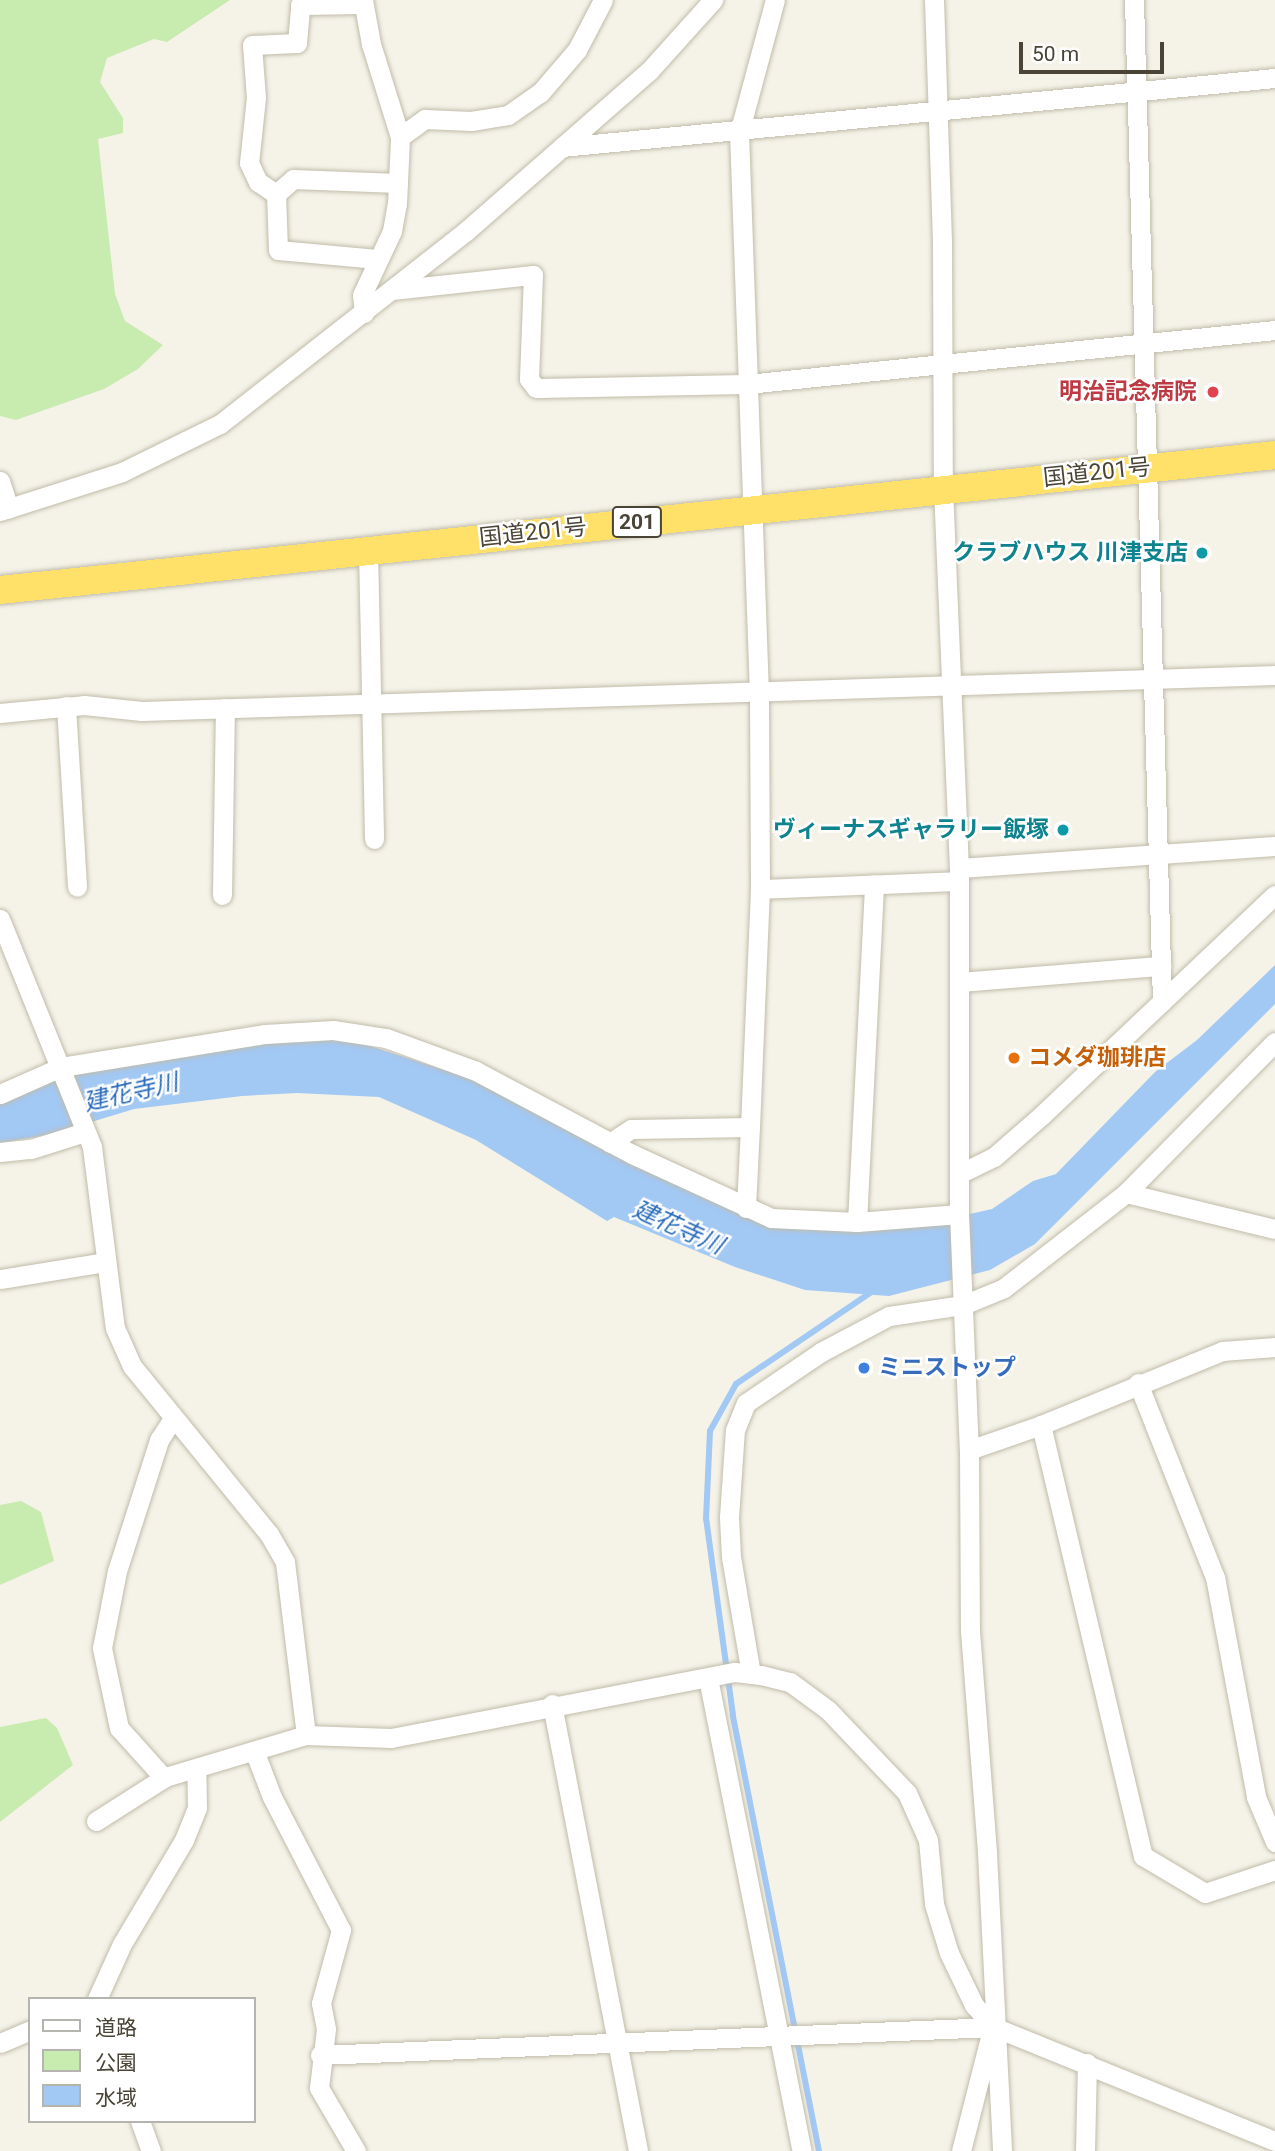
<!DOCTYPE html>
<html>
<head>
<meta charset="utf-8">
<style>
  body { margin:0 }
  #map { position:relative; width:1275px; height:2151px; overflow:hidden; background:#f5f3e8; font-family:Roboto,"Noto Sans JP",sans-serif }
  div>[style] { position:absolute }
  .green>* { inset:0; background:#c8ebaf }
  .water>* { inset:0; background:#a2c8f4 }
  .stream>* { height:6px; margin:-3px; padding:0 3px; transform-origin:3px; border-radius:3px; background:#a2c8f4 }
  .roads { filter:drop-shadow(0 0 2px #c1bcaa) drop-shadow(0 0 2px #c1bcaa) }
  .minor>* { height:19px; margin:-9.5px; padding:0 9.5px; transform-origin:9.5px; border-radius:9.5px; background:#fff }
  .highway>* { height:28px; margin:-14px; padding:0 14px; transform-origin:14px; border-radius:14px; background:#ffe069 }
  .dots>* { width:19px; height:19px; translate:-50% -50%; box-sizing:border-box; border:4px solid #fff; border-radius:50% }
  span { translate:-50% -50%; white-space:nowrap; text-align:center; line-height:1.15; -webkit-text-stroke:5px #fff; paint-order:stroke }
  .shield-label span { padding:2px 5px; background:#fff; border:2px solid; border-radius:5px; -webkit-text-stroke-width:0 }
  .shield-label { font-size:21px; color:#494436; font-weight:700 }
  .health-label { font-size:23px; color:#be3a42; font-weight:700 }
  .right { translate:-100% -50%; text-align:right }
  .street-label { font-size:23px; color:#494436 }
  .culture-label { font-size:23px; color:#0d838f; font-weight:700 }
  .food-label { font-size:23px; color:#c56008; font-weight:700 }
  .left { translate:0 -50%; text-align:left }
  .shop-label { font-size:23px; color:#366cbe; font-weight:700 }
  .water-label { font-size:24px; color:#296bbb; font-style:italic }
  .legend { position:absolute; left:28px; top:1997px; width:228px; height:126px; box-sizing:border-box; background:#fff; border:2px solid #b6b4af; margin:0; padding:9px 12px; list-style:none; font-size:21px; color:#494436 }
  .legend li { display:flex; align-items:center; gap:14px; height:35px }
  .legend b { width:35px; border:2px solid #b6b4af }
  .scale { position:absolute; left:1019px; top:42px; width:145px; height:32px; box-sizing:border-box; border:4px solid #494436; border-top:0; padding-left:9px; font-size:21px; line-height:24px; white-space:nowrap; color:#494436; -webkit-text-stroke:5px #fff; paint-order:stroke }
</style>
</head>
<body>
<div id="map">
  <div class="green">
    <i style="clip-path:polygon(0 0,230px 0,167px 42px,154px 39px,107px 58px,100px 82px,123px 118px,123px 133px,98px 139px,115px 294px,125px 321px,163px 345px,138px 369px,104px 389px,16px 420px,0 416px)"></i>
    <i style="clip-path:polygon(21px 1501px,41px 1512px,54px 1561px,0 1585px,0 1505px)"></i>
    <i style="clip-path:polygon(46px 1718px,57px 1728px,73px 1765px,0 1822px,0 1727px)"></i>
  </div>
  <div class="water">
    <i style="clip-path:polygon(1275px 965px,1275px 1004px,1035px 1244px,990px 1270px,889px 1296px,805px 1290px,735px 1267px,614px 1217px,607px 1221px,476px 1140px,379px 1097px,297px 1093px,242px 1096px,134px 1109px,52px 1134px,0 1143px,0 1098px,78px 1072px,300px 1038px,355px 1041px,475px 1080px,745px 1213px,939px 1221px,992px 1209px,1033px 1181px,1056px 1174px,1155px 1072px,1197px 1040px)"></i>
  </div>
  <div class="stream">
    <i style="left:819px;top:2151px;width:444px;rotate:-101.2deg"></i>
    <i style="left:733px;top:1715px;width:198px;rotate:-97.8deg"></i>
    <i style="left:706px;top:1519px;width:88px;rotate:-87.4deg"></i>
    <i style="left:710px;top:1431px;width:54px;rotate:-61deg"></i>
    <i style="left:736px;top:1384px;width:166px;rotate:-34.2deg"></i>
  </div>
  <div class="roads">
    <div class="minor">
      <i style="left:363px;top:0;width:45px;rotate:79.7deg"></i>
      <i style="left:371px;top:44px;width:97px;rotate:72.7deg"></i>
      <i style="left:934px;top:0;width:241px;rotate:88.1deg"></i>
      <i style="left:942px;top:241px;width:247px;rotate:89.8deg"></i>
      <i style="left:943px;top:488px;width:380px;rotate:87.6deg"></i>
      <i style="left:959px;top:868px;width:346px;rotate:90deg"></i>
      <i style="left:959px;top:1214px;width:236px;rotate:87.6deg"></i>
      <i style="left:969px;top:1450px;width:181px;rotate:89.7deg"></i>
      <i style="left:970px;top:1631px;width:223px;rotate:85.6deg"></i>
      <i style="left:987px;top:1853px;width:298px;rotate:87.1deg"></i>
      <i style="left:1134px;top:0;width:1002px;rotate:88.4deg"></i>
      <i style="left:562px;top:147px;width:716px;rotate:-5.53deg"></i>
      <i style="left:276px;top:194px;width:22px;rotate:-146deg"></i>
      <i style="left:258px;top:182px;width:21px;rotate:-115deg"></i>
      <i style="left:249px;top:163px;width:65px;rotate:-83.9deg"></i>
      <i style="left:256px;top:98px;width:53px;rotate:-94.3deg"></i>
      <i style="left:252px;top:45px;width:45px;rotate:-2.5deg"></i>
      <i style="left:297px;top:43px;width:38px;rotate:-85deg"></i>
      <i style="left:300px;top:5px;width:63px;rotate:-0.9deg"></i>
      <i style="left:377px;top:259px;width:99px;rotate:-174.8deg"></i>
      <i style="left:278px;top:250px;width:56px;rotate:-92deg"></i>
      <i style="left:276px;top:194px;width:23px;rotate:-41deg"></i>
      <i style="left:293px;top:179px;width:105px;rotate:2.2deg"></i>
      <i style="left:392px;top:290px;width:142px;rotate:-6.1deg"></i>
      <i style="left:533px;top:275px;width:104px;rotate:92.2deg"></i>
      <i style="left:529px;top:379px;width:11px;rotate:52deg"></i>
      <i style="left:536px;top:388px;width:211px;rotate:-1.1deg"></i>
      <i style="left:747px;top:384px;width:531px;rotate:-5.84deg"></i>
      <i style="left:364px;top:313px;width:18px;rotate:-96deg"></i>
      <i style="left:362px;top:295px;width:71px;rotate:-64.9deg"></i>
      <i style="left:392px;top:231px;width:27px;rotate:-80deg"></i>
      <i style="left:397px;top:204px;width:67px;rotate:-87.4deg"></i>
      <i style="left:400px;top:137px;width:31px;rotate:-36deg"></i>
      <i style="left:425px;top:119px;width:46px;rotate:2.5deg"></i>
      <i style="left:471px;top:121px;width:37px;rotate:-9deg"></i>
      <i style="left:508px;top:115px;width:39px;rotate:-35deg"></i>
      <i style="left:540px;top:93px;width:57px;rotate:-49.3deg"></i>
      <i style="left:577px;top:50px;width:56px;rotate:-62.5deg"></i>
      <i style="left:0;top:481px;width:29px;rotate:72deg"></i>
      <i style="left:0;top:511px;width:128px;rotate:-17.7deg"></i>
      <i style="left:122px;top:472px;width:109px;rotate:-26.1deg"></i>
      <i style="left:220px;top:424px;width:311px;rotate:-38.1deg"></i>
      <i style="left:465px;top:232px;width:244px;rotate:-41.2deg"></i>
      <i style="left:649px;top:71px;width:96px;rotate:-48deg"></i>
      <i style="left:368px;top:549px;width:290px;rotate:88.8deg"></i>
      <i style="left:66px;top:706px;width:181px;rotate:86.5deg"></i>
      <i style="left:0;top:713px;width:84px;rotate:-5.4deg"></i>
      <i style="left:84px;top:705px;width:58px;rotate:5.9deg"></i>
      <i style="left:142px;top:711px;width:1134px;rotate:-1.82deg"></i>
      <i style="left:959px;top:868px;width:317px;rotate:-4deg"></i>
      <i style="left:760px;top:889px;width:199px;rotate:-2.3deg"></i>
      <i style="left:222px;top:895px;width:187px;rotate:-89.1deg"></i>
      <i style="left:0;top:919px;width:246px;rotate:68deg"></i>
      <i style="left:92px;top:1147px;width:182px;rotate:82.8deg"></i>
      <i style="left:115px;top:1328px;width:42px;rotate:65.9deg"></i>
      <i style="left:132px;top:1366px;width:217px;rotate:50.8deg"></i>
      <i style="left:269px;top:1534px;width:32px;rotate:60deg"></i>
      <i style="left:285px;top:1562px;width:174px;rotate:83.1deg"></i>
      <i style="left:960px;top:982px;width:202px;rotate:-4.6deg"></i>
      <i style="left:0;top:1094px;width:67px;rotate:-23.9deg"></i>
      <i style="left:61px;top:1067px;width:207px;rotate:-9.2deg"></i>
      <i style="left:265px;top:1034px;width:68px;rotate:-3.4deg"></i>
      <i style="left:333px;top:1030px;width:54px;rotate:8.6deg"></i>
      <i style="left:386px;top:1038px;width:96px;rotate:20.1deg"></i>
      <i style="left:476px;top:1071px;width:177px;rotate:28deg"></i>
      <i style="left:632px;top:1154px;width:153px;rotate:24.7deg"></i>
      <i style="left:771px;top:1218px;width:86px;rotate:2.7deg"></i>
      <i style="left:857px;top:1222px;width:102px;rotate:-4.5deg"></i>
      <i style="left:610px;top:1143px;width:25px;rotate:-34deg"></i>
      <i style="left:631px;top:1129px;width:119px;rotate:-1deg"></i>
      <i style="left:750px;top:1127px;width:238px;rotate:-87.6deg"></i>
      <i style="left:760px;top:889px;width:195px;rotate:-90.3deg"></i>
      <i style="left:759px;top:694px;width:561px;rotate:-92.04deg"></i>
      <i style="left:739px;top:133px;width:138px;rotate:-74.9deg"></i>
      <i style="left:0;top:1152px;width:31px;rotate:-6deg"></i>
      <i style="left:31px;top:1149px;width:57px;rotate:-17.5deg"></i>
      <i style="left:961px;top:1173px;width:37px;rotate:-26deg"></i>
      <i style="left:994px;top:1157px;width:64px;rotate:-41.2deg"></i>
      <i style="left:1042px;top:1115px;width:320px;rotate:-43.4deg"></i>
      <i style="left:1126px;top:1193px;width:153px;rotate:13.6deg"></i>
      <i style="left:746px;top:1208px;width:81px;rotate:-87.2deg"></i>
      <i style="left:857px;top:1222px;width:338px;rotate:-87.1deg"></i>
      <i style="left:0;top:1279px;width:106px;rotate:-9.2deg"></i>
      <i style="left:1138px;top:1383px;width:209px;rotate:68.4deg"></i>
      <i style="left:1215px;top:1577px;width:224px;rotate:79.4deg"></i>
      <i style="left:1256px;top:1797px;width:49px;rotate:67.1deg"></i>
      <i style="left:1041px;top:1425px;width:443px;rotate:76.7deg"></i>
      <i style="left:1143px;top:1856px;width:72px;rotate:30.8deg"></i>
      <i style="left:1205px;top:1893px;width:74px;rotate:-18.2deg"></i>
      <i style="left:969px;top:1450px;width:76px;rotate:-19.1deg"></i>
      <i style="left:1041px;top:1425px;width:196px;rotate:-22.2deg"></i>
      <i style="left:1222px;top:1351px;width:53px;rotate:-4.3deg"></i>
      <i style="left:751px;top:1674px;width:119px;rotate:-99.7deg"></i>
      <i style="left:731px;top:1557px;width:40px;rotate:-92.9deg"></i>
      <i style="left:729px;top:1517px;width:87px;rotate:-86.1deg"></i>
      <i style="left:735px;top:1430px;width:29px;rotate:-68deg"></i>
      <i style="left:746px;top:1403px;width:91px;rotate:-34.2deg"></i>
      <i style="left:821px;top:1352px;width:77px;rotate:-27.9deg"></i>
      <i style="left:889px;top:1316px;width:75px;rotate:-8.5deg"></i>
      <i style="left:963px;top:1305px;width:44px;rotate:-22.5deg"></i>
      <i style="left:1004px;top:1288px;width:155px;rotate:-37.9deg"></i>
      <i style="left:1126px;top:1193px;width:212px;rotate:-45.4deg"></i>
      <i style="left:708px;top:1678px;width:482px;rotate:78.8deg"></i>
      <i style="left:552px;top:1704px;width:455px;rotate:79.1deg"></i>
      <i style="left:255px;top:1753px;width:47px;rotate:68.9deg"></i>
      <i style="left:272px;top:1797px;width:150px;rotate:62.6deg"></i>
      <i style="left:341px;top:1930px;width:76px;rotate:105.3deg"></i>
      <i style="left:321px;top:2003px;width:26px;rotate:79deg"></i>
      <i style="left:326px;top:2029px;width:59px;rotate:96.8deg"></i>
      <i style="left:319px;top:2088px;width:73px;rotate:59.6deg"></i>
      <i style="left:164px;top:1778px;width:67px;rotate:-132deg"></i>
      <i style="left:119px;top:1728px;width:82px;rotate:-102deg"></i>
      <i style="left:102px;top:1648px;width:78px;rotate:-79deg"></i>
      <i style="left:117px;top:1571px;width:138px;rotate:-72.2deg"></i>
      <i style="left:159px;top:1440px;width:24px;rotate:-57deg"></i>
      <i style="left:96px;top:1821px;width:82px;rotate:-32.5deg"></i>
      <i style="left:165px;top:1777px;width:147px;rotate:-16.6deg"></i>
      <i style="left:306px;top:1735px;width:85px;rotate:2deg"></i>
      <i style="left:391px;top:1738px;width:350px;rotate:-10.9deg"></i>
      <i style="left:735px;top:1672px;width:26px;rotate:7deg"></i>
      <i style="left:761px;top:1675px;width:30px;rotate:14deg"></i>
      <i style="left:790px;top:1682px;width:47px;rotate:36.4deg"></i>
      <i style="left:828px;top:1710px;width:115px;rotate:46.4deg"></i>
      <i style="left:907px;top:1793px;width:51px;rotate:65.9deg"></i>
      <i style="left:928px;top:1840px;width:64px;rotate:84.6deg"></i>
      <i style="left:934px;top:1904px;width:51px;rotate:73deg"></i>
      <i style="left:949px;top:1953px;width:58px;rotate:64.3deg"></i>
      <i style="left:974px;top:2005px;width:30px;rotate:48deg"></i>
      <i style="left:97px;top:1999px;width:60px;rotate:-65.6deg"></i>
      <i style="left:122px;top:1944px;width:121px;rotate:-59.2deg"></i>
      <i style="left:184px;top:1840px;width:35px;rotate:-68deg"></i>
      <i style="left:197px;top:1808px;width:39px;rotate:-91deg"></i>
      <i style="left:0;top:2043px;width:33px;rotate:-23deg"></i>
      <i style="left:320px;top:2055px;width:675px;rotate:-2.38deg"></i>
      <i style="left:994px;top:2027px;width:303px;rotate:22.1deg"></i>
      <i style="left:140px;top:2121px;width:32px;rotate:70deg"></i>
      <i style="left:961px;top:2151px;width:114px;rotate:-75.7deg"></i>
      <i style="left:1085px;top:2151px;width:88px;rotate:-88.7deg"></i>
    </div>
    <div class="highway">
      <i style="left:0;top:590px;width:1282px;rotate:-6.04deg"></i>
    </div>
  </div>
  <div class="dots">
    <i style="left:1213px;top:392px;background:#e0444e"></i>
    <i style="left:1202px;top:553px;background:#0f9aa8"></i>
    <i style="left:1063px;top:830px;background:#0f9aa8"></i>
    <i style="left:1014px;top:1058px;background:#e8710a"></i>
    <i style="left:864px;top:1368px;background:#3f7fe0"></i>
  </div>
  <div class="shield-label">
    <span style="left:637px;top:522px">201</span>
  </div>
  <div class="health-label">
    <span class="right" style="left:1197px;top:392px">明治記念病院</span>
  </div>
  <div class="street-label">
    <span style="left:1097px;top:473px;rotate:-6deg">国道201号</span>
    <span style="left:533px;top:533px;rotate:-6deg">国道201号</span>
  </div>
  <div class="culture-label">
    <span class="right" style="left:1188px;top:553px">クラブハウス 川津支店</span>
    <span class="right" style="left:1049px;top:830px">ヴィーナスギャラリー飯塚</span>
  </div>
  <div class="food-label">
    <span class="left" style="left:1028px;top:1058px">コメダ珈琲店</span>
  </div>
  <div class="shop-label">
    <span class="left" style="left:878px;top:1368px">ミニストップ</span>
  </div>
  <div class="water-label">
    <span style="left:131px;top:1093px;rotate:-13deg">建花寺川</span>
    <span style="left:678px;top:1228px;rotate:24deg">建花寺川</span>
  </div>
  <ul class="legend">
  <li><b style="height:9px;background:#fff"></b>道路</li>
  <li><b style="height:19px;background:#c8ebaf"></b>公園</li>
  <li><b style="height:19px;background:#a2c8f4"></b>水域</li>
  </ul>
  <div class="scale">50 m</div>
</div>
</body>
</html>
